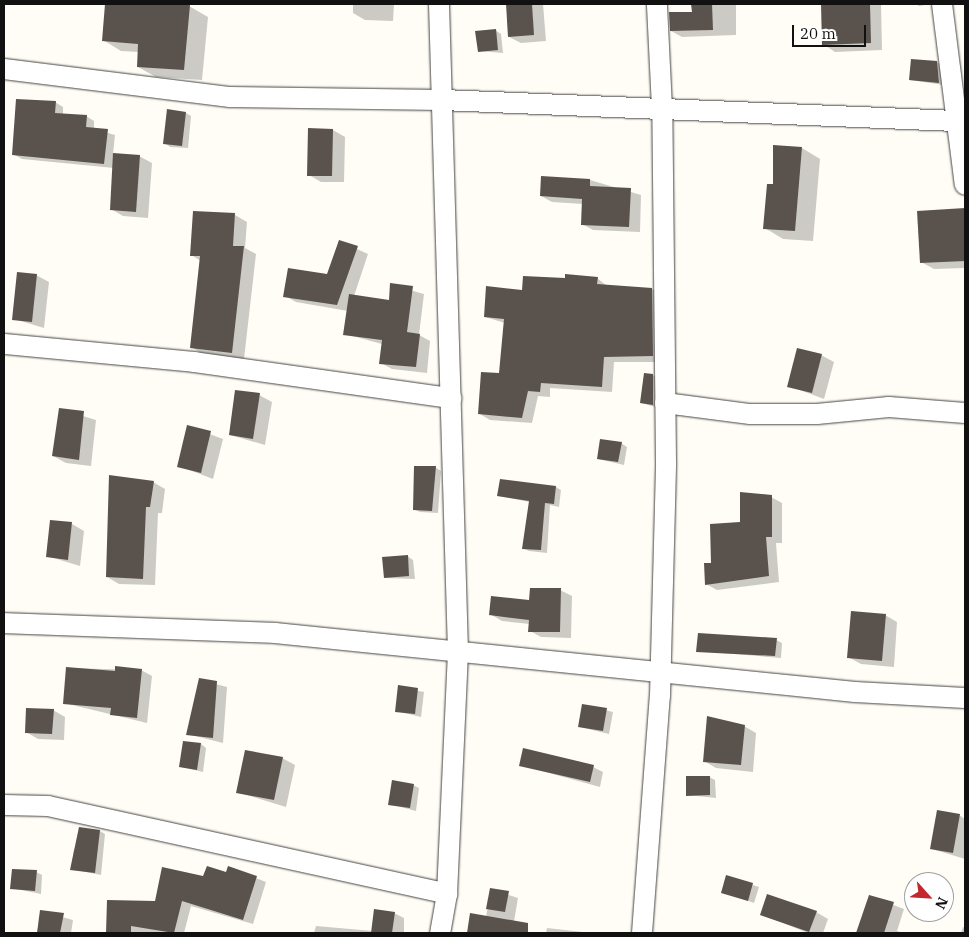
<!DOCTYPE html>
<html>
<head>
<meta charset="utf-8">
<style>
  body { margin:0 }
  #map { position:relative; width:969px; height:937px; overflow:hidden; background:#fffdf5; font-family:"IBM Plex Serif",serif }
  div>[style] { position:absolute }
  .shadow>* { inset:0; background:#0003 }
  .building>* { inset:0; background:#5a524d }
  .roads { filter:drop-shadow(0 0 1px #444) drop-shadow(0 0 1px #444) }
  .minor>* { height:20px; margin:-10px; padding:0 10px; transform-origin:10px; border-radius:10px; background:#fff }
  span { translate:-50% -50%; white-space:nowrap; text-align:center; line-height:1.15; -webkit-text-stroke:5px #fff; paint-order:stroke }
  .frame { position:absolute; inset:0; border:5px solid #111; pointer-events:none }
  .north { position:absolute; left:904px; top:872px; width:50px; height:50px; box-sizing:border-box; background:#fff; border:1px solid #a0a0a0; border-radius:50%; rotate:116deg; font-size:14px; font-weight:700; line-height:20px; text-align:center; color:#111 }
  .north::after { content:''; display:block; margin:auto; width:18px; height:22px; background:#c4262e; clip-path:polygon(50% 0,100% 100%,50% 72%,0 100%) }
  .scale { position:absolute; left:792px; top:25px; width:74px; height:22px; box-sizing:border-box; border:2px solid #111; border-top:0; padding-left:6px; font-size:15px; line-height:18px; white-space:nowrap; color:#111; -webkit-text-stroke:4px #fff; paint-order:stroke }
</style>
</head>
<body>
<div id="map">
  <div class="shadow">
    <i style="clip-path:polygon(106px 4px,189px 6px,208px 17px,202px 80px,156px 77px,138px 67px,139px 52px,121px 51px,103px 40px)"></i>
    <i style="clip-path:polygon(353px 4px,394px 4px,393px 21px,365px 20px,353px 13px)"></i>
    <i style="clip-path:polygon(507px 4px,543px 4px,546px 41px,521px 43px,509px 37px)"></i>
    <i style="clip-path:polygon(692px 4px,736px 4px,736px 35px,682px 37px,671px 31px,692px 13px)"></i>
    <i style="clip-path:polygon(822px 4px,881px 4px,882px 50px,835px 52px,823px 44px)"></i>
    <i style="clip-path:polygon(916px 4px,931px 4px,919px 6px)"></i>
    <i style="clip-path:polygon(495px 30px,501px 34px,503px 53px,479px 51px)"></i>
    <i style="clip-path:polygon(937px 62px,943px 66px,944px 85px,910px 80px)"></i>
    <i style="clip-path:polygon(55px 102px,63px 107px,63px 115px,86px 116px,94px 121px,94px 129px,115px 135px,113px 154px,139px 156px,152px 163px,148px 218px,123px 216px,111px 209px,114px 168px,22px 159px,13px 154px)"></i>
    <i style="clip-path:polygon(186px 113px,191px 116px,188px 148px,170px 147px,165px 143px)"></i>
    <i style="clip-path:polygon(333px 130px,345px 137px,344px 182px,321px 182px,309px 175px)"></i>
    <i style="clip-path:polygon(802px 148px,820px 159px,813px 241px,783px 239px,765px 228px,774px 185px)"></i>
    <i style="clip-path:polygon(590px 180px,641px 195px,640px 232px,593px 230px,582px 224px,583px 204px,552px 202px,541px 196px)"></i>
    <i style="clip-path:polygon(965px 209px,965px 268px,934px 269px,921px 262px,919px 212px)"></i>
    <i style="clip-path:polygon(195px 212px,235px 215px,247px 222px,245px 248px,256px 254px,244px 359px,203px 354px,191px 347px,201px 261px,191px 255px)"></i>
    <i style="clip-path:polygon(339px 241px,368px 254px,354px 296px,390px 301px,392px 285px,424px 294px,419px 335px,430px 341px,427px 373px,392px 369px,381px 363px,382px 344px,345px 334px,348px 311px,296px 302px,285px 296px,328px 275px)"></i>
    <i style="clip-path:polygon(36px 275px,49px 282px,44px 328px,14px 319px)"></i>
    <i style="clip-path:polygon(597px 278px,607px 286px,652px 289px,662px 295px,663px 362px,614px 362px,612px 392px,550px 388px,550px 397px,538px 396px,532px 423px,490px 420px,480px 414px,500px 374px,505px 323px,485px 317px,524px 291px,566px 280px)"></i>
    <i style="clip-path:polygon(821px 355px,834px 362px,824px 399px,789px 386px)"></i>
    <i style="clip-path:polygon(653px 375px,659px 379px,659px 408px,641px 403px)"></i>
    <i style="clip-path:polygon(259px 395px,272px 402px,265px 445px,230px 435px)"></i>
    <i style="clip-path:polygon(60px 409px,96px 420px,91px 466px,66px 463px,53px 456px)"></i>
    <i style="clip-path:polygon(188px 426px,223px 439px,213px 479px,179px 466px)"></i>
    <i style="clip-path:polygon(621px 443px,627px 447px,624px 465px,598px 459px)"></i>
    <i style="clip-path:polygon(435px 467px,441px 471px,438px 513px,420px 512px,414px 509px)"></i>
    <i style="clip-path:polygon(153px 482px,165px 489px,162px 513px,158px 513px,155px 585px,119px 584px,107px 577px)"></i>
    <i style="clip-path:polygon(556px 487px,561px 490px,559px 507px,550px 505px,547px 553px,529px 551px,523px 548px,530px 502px,499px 496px)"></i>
    <i style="clip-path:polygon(771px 497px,782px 503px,782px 543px,776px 543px,779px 582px,717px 590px,706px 584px,712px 564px,741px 524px)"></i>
    <i style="clip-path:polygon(72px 524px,84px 531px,80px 566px,47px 556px)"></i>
    <i style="clip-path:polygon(407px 556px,413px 560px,415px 579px,385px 578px)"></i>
    <i style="clip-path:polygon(560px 590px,572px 596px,571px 638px,541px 637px,530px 631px,530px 624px,502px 621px,490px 614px)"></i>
    <i style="clip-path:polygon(885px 615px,897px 622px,894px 667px,861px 664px,848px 657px)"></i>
    <i style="clip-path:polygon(776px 640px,782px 643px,781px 658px,698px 651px)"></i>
    <i style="clip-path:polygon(67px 668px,141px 670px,152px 676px,147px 723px,64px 703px)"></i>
    <i style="clip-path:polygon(200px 680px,227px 687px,223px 743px,187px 734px)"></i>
    <i style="clip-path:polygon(399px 687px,424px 692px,421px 717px,396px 711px)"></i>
    <i style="clip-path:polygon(583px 705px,613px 712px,609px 734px,580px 727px)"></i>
    <i style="clip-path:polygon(53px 710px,65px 717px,64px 740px,38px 739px,26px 732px)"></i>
    <i style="clip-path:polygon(744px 726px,756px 733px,753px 772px,716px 768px,704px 761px)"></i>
    <i style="clip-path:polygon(201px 744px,206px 748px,203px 772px,181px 767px)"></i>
    <i style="clip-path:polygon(282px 758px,295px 765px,286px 807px,237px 792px)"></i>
    <i style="clip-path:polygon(520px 765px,593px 767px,603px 772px,600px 787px)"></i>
    <i style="clip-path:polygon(709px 777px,715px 780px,716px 798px,687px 795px)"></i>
    <i style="clip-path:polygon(413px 785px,419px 788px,416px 811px,389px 804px)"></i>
    <i style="clip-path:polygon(959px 815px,965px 819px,965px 859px,932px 849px)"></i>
    <i style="clip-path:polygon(100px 831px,105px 834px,101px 875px,71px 869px,74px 849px)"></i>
    <i style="clip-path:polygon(228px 867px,266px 882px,253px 924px,191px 906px,184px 933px,108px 933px,109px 901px,156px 902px,204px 878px,226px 873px)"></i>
    <i style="clip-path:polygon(36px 872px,42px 875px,41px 894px,12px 888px)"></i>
    <i style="clip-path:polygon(727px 877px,759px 887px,754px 903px,723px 892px)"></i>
    <i style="clip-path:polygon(491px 889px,518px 898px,512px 933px,468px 933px,471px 914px,486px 917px)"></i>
    <i style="clip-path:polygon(870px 896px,904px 909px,897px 931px,904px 933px,858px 933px)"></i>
    <i style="clip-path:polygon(41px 911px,73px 920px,71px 933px,38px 933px)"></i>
    <i style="clip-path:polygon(816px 912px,828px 919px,823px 933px,808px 933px,761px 914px)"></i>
    <i style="clip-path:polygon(394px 913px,404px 918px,404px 933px,314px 933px,316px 926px,373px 931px)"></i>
    <i style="clip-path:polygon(963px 927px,965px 928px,965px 933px,961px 933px)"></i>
    <i style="clip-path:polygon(547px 928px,583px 932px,585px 933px,546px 933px)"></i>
  </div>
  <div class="building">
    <i style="clip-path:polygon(105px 4px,190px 5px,184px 70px,137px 67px,138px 44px,102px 41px)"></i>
    <i style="clip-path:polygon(506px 4px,532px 4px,534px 35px,508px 37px)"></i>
    <i style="clip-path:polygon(691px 4px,712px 4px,713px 30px,670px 31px,669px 12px,692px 12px)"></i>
    <i style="clip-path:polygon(821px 4px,870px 4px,871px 43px,822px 45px)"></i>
    <i style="clip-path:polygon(496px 29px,498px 50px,478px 52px,475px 31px)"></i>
    <i style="clip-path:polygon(911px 59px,937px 61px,939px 83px,909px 80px)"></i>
    <i style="clip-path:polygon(16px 99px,56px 101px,55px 113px,87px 115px,86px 127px,108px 129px,104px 164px,12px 155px)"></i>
    <i style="clip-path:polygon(167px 109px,186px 112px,182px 146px,163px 144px)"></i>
    <i style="clip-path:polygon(308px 128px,333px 129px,332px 176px,307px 176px)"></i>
    <i style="clip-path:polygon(773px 145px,802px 147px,795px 231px,763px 229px,767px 184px,773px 184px)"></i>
    <i style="clip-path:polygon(113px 153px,140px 155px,136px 212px,110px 210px)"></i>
    <i style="clip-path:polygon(541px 176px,590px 179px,590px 186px,631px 188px,629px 227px,581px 225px,582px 199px,540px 196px)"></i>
    <i style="clip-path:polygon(965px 208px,965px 261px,920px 263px,917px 211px)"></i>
    <i style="clip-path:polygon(193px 211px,235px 213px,233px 246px,244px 246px,232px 353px,190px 348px,200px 256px,190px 256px)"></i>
    <i style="clip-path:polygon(339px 240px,358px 246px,337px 305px,283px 297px,288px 268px,327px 274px)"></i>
    <i style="clip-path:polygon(17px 272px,37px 274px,32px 322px,12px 320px)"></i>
    <i style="clip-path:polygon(565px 274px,598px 277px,597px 284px,652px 288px,653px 356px,604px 357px,602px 387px,541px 383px,540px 392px,528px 391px,522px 418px,478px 414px,481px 372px,499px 373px,504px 319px,484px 317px,486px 286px,522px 290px,523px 276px,565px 278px)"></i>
    <i style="clip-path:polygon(390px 283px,413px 286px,407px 332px,420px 334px,416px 367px,379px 364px,382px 340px,343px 335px,349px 294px,389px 300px)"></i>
    <i style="clip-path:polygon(797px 348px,822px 354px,812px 393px,787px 387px)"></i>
    <i style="clip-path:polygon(644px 373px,653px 374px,653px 405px,640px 403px)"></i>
    <i style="clip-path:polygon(235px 390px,260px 393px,253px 439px,229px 435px)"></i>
    <i style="clip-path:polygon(59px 408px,84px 411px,79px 460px,52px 456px)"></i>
    <i style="clip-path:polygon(187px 425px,211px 431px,201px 473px,177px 467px)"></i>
    <i style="clip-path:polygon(600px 439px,622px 442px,618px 462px,597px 459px)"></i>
    <i style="clip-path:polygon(414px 466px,436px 466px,432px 511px,413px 510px)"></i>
    <i style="clip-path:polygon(109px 475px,154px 481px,150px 507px,146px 507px,143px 579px,106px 577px)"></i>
    <i style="clip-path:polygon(500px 479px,556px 486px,554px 504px,545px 503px,541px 550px,522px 549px,529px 501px,497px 496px)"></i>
    <i style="clip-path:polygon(740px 492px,772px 495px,772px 537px,766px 537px,769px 576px,705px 585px,704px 563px,711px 563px,710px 524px,740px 522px)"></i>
    <i style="clip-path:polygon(50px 520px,72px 522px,68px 560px,46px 557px)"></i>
    <i style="clip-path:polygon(408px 555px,409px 576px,384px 578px,382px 557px)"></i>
    <i style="clip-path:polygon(530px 588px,561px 588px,560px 632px,528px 632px,529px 620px,489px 615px,491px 596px,529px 600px)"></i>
    <i style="clip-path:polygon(851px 611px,886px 614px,882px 661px,847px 658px)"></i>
    <i style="clip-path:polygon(698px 633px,777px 638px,775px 656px,696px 652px)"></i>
    <i style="clip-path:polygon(115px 666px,142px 669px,137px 718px,110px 715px,111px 708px,63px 704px,66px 667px,115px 671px)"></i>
    <i style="clip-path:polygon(199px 678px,217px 681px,213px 738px,186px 735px)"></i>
    <i style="clip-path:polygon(398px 685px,418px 688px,415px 714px,395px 712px)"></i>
    <i style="clip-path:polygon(582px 704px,607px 708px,603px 731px,578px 727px)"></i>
    <i style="clip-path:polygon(26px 708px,54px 709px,52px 734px,25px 733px)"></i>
    <i style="clip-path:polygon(707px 716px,745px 725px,741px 765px,703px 762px)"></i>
    <i style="clip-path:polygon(183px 741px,201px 743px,197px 770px,179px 767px)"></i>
    <i style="clip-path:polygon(523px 748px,594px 765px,590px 782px,519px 766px)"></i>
    <i style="clip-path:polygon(245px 750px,283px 757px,274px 800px,236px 793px)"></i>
    <i style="clip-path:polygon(686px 776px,710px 776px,710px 795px,686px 796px)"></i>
    <i style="clip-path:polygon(392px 780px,414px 784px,410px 808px,388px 805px)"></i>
    <i style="clip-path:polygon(937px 810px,960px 814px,953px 853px,930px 849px)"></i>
    <i style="clip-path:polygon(79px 827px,100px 830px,95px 873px,70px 870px)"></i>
    <i style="clip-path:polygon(207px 866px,226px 872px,228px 866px,257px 876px,243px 920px,182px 901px,174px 933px,131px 926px,131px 933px,106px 933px,107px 900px,155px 901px,162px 867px,203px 876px)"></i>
    <i style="clip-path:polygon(12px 869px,37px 870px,35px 891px,10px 889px)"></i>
    <i style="clip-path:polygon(726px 875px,753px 883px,748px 901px,721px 893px)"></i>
    <i style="clip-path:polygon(490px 888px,509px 891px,505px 912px,486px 909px)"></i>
    <i style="clip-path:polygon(767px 894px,817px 911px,809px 932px,760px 915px)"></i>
    <i style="clip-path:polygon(869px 895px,894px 902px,884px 933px,856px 933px)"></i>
    <i style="clip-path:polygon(374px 909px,395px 912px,392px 933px,371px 933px)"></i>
    <i style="clip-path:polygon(40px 910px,64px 913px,60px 933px,37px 933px)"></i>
    <i style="clip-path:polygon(470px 913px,528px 923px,528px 933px,467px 933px)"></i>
  </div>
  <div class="roads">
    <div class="minor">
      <i style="left:439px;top:4px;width:648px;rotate:88.32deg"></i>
      <i style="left:458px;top:652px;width:242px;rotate:92.6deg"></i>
      <i style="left:447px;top:894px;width:40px;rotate:100deg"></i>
      <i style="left:942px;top:4px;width:182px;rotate:82.8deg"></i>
      <i style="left:4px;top:69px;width:228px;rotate:7.1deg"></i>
      <i style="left:230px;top:97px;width:212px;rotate:0.8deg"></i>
      <i style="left:442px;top:100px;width:515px;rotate:2.34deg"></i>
      <i style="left:4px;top:344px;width:191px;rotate:5.4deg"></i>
      <i style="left:194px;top:362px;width:260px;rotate:8deg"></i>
      <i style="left:665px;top:403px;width:86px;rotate:7.4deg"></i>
      <i style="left:750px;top:414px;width:67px"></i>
      <i style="left:817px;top:414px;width:72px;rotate:-5.6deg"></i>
      <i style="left:889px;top:407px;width:76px;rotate:4.5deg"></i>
      <i style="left:4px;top:623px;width:271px;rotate:2.1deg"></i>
      <i style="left:275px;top:633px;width:583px;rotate:5.81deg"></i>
      <i style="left:855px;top:692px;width:110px;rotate:3.1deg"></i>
      <i style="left:4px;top:805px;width:44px;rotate:1.3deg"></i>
      <i style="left:48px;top:806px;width:409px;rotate:12.4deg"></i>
      <i style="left:642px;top:933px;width:238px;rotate:-85.7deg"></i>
      <i style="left:660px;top:696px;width:234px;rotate:-88.5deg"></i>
      <i style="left:666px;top:462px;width:354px;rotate:-90.6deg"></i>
      <i style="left:662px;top:108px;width:104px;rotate:-92.8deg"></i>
    </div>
  </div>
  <div class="frame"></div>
  <div class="north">N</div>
  <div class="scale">20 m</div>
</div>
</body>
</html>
